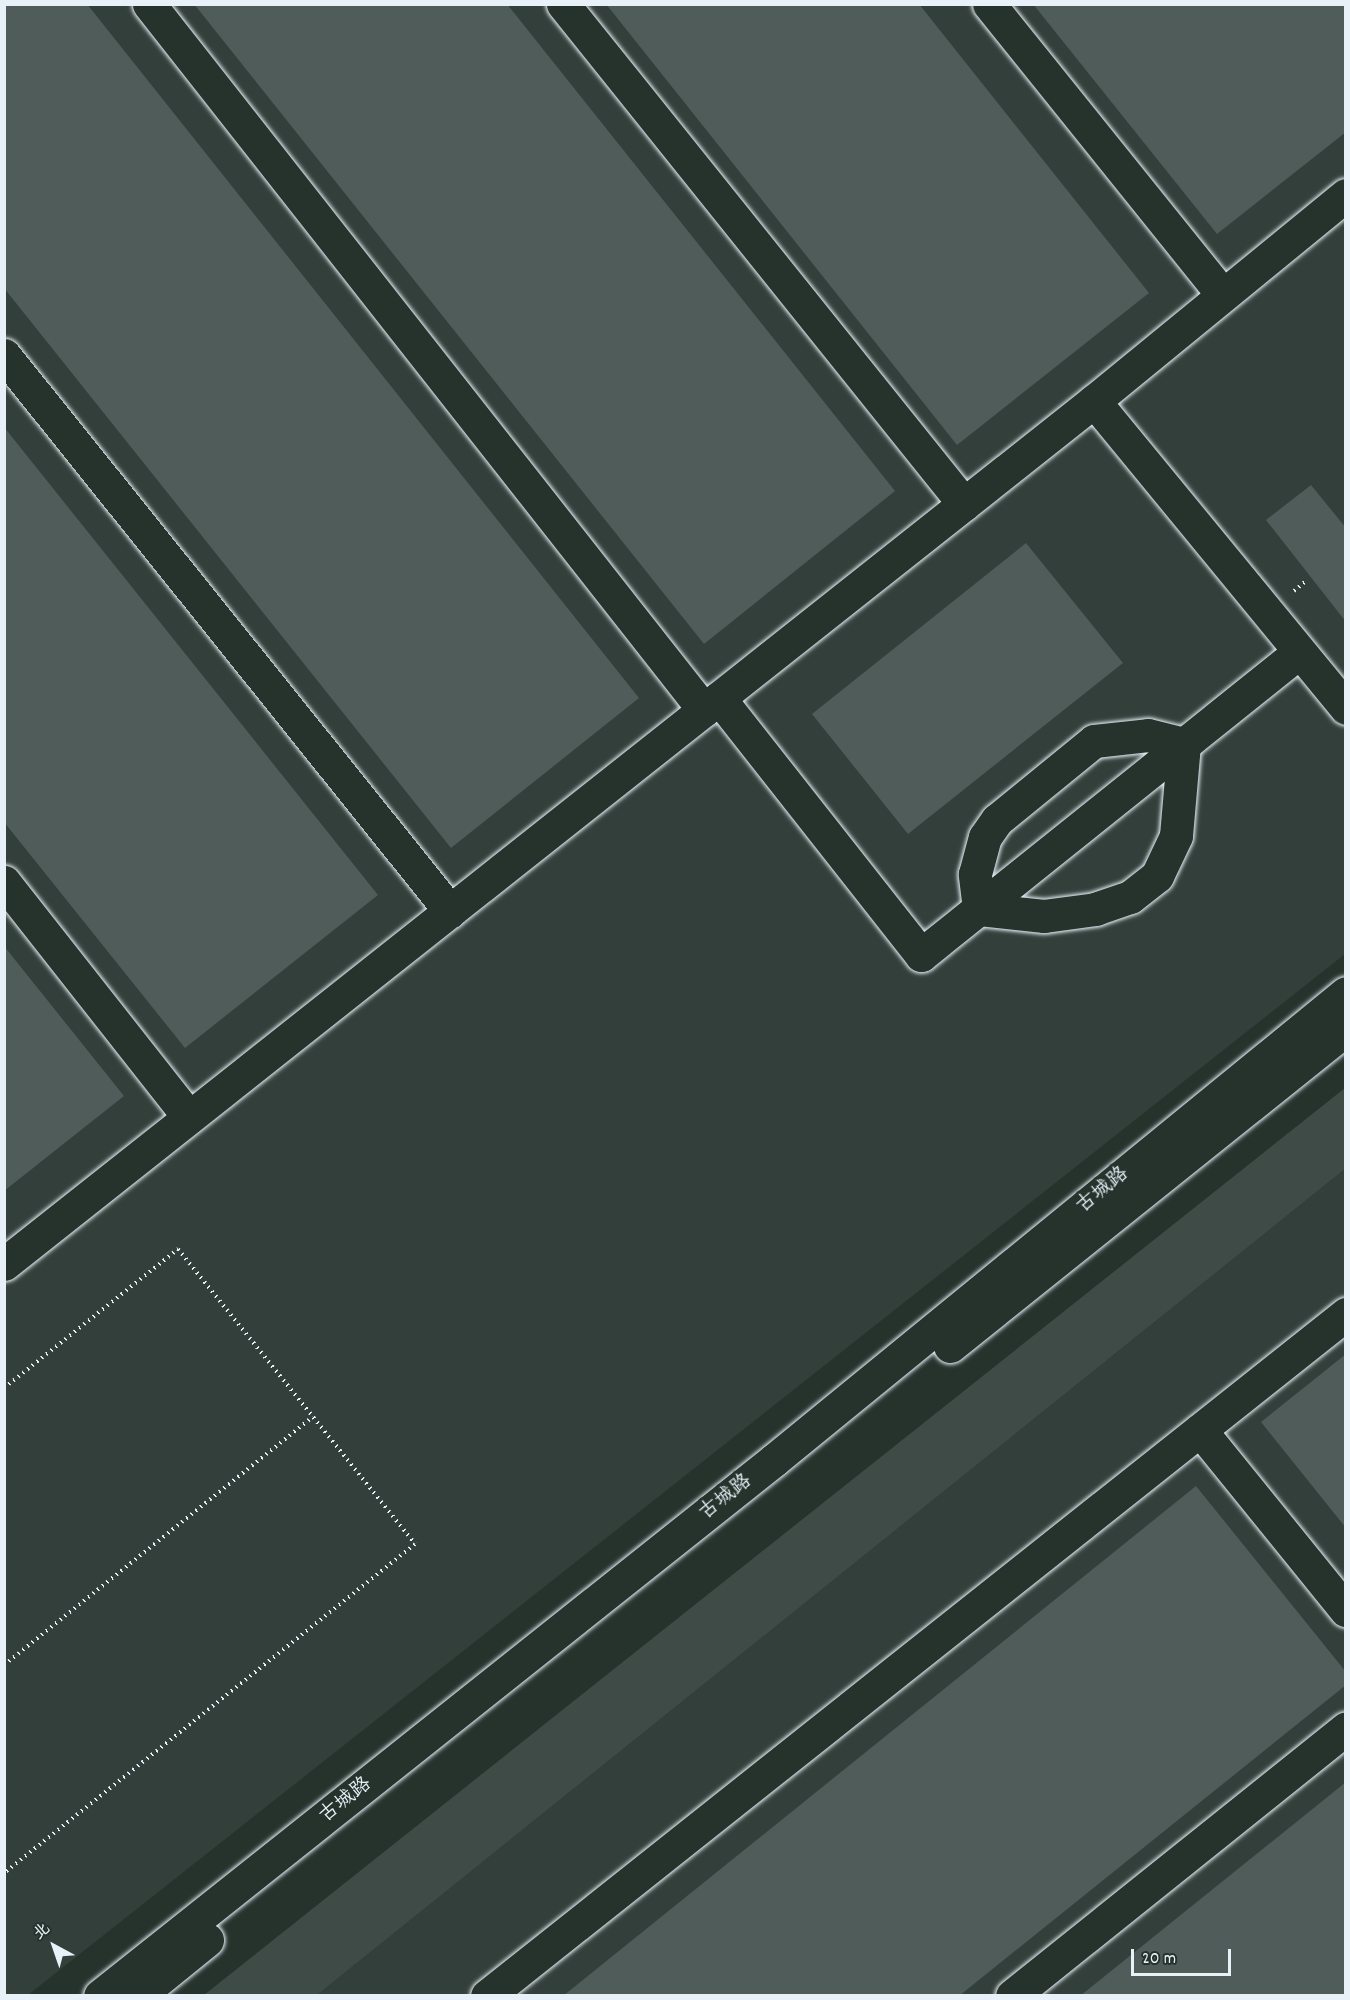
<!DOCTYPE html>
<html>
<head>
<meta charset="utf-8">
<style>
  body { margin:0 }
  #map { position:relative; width:1350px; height:2000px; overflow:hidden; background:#26332d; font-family:Dekko,"LXGW WenKai TC",sans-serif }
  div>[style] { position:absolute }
  .built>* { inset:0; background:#333f3a }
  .green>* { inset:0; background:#3e4b47 }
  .building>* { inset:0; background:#505c59 }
  .path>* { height:4px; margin-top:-2px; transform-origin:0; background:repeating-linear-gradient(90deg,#e8f1f8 0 1.5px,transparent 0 6px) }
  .roads { filter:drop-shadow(0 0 2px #e8f1f8) drop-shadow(0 0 2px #e8f1f8) }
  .minor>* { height:33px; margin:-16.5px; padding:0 16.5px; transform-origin:16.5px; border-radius:16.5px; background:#26332d }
  .major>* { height:33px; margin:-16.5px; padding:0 16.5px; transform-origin:16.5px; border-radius:16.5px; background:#26332d }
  span { translate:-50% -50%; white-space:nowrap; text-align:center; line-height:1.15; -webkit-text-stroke:6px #26332d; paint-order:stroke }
  .street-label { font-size:20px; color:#e8f1f8 }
  .frame { position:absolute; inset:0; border:6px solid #e8f1f8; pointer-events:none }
  .north { position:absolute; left:24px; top:1916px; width:60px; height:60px; -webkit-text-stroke:4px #26332d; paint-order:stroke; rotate:320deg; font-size:16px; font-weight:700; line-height:24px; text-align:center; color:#e8f1f8 }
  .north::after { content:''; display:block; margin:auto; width:21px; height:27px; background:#e8f1f8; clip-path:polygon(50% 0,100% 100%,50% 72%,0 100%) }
  .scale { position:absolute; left:1131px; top:1949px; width:100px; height:27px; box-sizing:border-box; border:3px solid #e8f1f8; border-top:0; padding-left:8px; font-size:18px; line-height:21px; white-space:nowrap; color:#e8f1f8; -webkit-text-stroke:4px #26332d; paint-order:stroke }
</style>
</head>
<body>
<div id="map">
  <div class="built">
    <i style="clip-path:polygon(5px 5px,1345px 5px,1345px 954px,28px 1995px,5px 1996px)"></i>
    <i style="clip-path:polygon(1345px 1169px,1345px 1995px,317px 1995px)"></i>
  </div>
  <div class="green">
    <i style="clip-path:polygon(1345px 1088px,1345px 1169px,317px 1995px,204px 1995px)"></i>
  </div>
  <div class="building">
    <i style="clip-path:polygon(4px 4px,87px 4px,639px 698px,451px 848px,4px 288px)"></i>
    <i style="clip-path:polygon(194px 4px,507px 4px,895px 491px,704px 644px)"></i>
    <i style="clip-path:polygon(606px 4px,919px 4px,1149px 293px,957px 445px)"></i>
    <i style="clip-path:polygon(1033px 4px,1346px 4px,1346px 132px,1217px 234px)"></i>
    <i style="clip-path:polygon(4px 427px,378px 895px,185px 1048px,4px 822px)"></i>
    <i style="clip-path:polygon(1311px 485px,1346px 528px,1346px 622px,1266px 520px)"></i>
    <i style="clip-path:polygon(1026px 543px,1123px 663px,908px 834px,812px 714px)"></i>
    <i style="clip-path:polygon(4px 946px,124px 1096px,4px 1191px)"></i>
    <i style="clip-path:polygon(1346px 1354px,1346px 1528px,1261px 1422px)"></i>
    <i style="clip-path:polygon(1196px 1486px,1346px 1672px,1346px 1685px,959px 1996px,563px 1996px)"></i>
    <i style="clip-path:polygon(1346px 1782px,1346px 1996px,1080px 1996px)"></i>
  </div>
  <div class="path">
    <i style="left:1294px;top:591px;width:17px;rotate:-40deg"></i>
    <i style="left:4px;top:1388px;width:223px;rotate:-38.6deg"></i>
    <i style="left:178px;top:1249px;width:378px;rotate:51.2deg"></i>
    <i style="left:415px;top:1544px;width:526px;rotate:141.32deg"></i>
    <i style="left:4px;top:1665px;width:396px;rotate:-38.8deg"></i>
  </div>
  <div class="roads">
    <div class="minor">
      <i style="left:149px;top:4px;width:898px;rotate:51.83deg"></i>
      <i style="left:563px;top:4px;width:641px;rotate:51.27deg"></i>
      <i style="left:989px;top:4px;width:373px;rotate:51.2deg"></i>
      <i style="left:4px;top:355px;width:713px;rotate:51.26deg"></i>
      <i style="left:1094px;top:401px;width:397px;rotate:50.6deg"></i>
      <i style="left:719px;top:698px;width:327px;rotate:51.8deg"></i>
      <i style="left:921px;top:955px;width:484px;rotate:-38.7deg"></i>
      <i style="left:1148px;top:735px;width:37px;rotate:14deg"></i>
      <i style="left:1184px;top:744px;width:92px;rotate:95deg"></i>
      <i style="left:1176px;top:836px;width:44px;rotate:115.4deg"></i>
      <i style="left:1157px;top:876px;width:34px;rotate:142deg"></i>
      <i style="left:1130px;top:897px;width:36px;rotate:161deg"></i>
      <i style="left:1096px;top:909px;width:52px;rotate:172.3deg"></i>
      <i style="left:1044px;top:916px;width:65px;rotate:-173.9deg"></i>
      <i style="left:979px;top:909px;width:35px;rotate:-97deg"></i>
      <i style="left:975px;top:874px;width:38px;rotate:-75deg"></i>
      <i style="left:985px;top:837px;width:21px;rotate:-55deg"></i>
      <i style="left:997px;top:820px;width:125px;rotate:-39.2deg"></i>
      <i style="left:1094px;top:741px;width:54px;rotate:-6.3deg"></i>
      <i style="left:4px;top:882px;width:299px;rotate:51.8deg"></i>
      <i style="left:4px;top:1264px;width:1390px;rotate:-38.37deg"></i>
      <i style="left:1094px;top:401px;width:325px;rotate:-39.3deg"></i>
      <i style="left:1200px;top:1430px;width:232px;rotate:51deg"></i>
      <i style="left:487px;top:1996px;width:1097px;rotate:-38.45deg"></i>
      <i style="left:1012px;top:1996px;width:428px;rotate:-38.7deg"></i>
    </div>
    <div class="major">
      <i style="left:950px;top:1346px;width:507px;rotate:-38.68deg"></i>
      <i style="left:100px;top:1996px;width:861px;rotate:-38.49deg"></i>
      <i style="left:774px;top:1460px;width:738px;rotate:-39.23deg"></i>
      <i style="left:138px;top:1996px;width:89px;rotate:-39.1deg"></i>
    </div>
  </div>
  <div class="street-label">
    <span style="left:1103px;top:1191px;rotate:-39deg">古城路</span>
    <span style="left:726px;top:1498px;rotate:-38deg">古城路</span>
    <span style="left:346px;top:1801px;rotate:-38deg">古城路</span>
  </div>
  <div class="frame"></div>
  <div class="north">北</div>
  <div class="scale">20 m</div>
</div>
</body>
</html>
